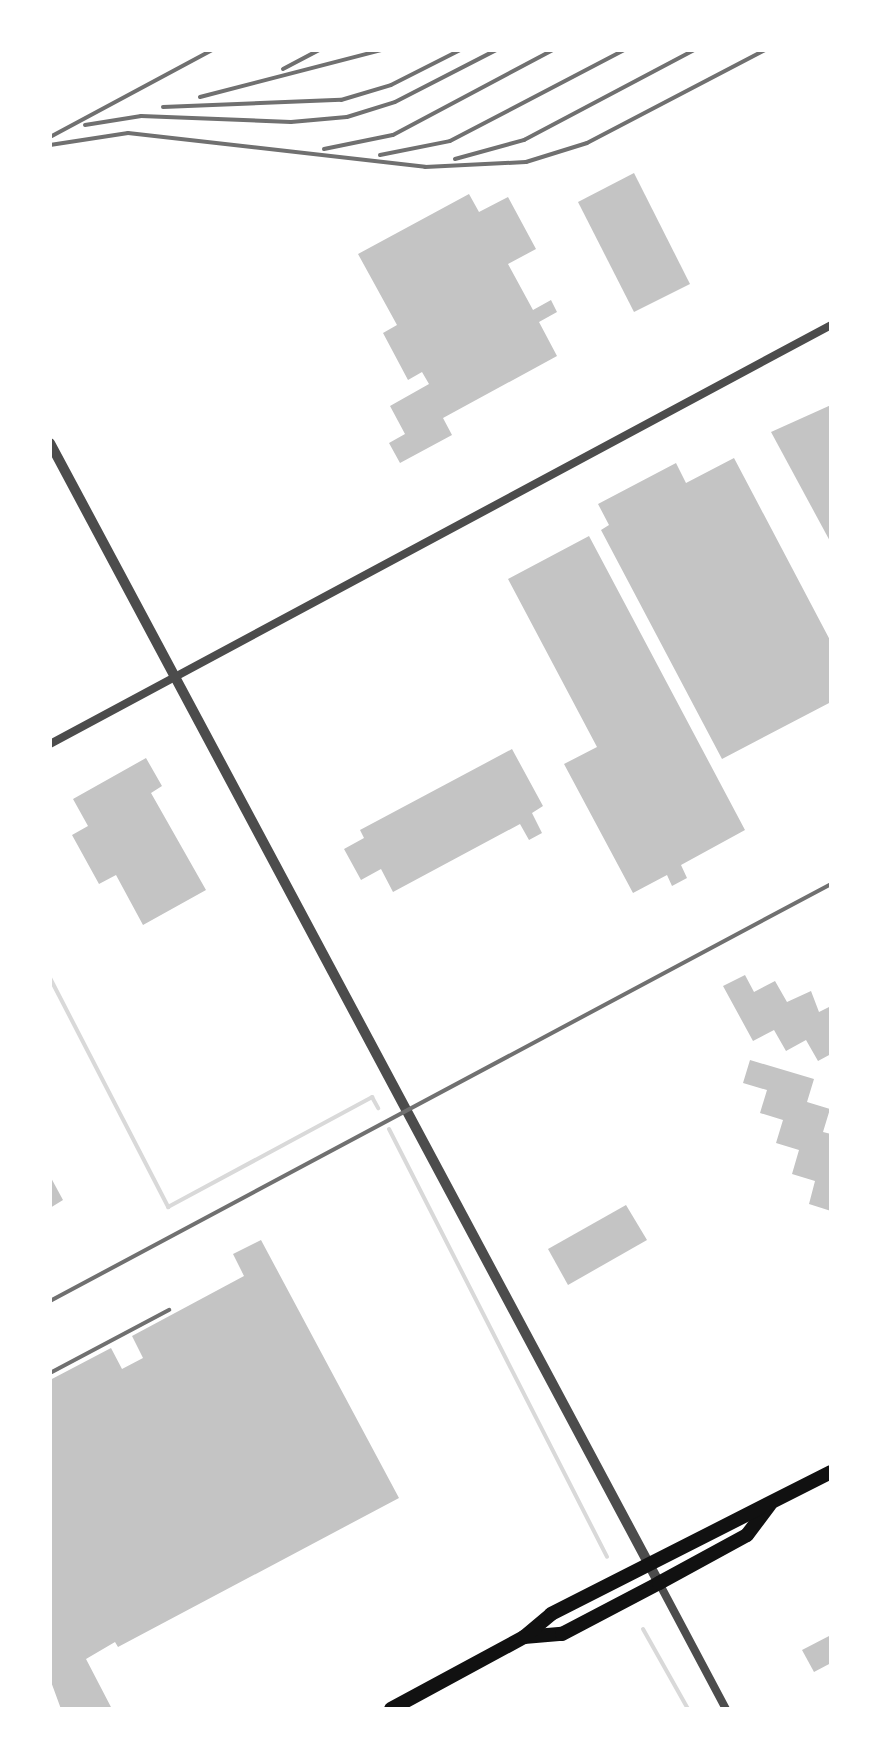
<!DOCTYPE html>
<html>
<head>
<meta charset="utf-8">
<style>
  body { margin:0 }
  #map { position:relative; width:881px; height:1759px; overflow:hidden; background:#fff; font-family:"Asap Condensed",sans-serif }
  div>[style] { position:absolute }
  .stream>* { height:4px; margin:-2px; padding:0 2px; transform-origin:2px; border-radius:2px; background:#d9d9d9 }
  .building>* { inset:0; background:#c4c4c4 }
  .minor>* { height:8px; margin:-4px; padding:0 4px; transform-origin:4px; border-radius:4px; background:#4c4c4c }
  .tertiary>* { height:10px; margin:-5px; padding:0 5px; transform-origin:5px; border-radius:5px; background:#4c4c4c }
  .primary>* { height:14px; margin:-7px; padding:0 7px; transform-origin:7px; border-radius:7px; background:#111 }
  .rail>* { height:4px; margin:-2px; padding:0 2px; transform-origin:2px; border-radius:2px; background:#707070 }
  span { translate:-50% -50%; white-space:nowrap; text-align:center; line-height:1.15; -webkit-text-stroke:6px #fff; paint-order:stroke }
  .frame { position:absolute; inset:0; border:52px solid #fff; pointer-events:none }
</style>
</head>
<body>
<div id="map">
  <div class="stream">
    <i style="left:50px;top:978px;width:258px;rotate:62.7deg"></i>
    <i style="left:168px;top:1207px;width:232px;rotate:-28.3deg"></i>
    <i style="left:372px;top:1097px;width:13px;rotate:61deg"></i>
    <i style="left:389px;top:1129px;width:480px;rotate:63deg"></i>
    <i style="left:643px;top:1629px;width:92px;rotate:60.6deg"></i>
  </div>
  <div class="building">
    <i style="clip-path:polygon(634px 173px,690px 284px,634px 312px,578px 202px)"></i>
    <i style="clip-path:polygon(469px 194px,479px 212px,508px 197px,536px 249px,508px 264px,533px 310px,551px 300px,557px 312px,539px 322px,557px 356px,443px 418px,452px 435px,400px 463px,389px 443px,405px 434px,390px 406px,429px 384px,422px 372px,408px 380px,383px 333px,397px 325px,358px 254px)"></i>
    <i style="clip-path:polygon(831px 405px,831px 543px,771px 432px)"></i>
    <i style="clip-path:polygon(734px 458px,831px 642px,831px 702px,722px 759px,601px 530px,609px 525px,598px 504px,676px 463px,686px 483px)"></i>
    <i style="clip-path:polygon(589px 536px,745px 830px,681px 865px,687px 878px,672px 886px,667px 875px,633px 893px,564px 764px,597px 747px,508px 579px)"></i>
    <i style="clip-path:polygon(512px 749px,543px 806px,532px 813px,542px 833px,529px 840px,520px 824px,393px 892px,381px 869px,361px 880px,344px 849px,364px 838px,360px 830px)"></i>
    <i style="clip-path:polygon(146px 758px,162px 786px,151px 793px,206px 890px,143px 925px,116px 875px,99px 884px,72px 835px,88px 826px,73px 799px)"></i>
    <i style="clip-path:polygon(745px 975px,754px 992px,775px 981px,787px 1002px,811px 991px,819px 1012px,831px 1006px,831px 1054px,818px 1061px,806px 1040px,786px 1051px,774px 1030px,753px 1041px,723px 986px)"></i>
    <i style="clip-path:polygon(750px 1060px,814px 1079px,807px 1102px,830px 1109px,823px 1132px,831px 1134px,831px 1211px,809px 1204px,815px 1181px,792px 1174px,799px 1150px,776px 1143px,783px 1120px,760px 1113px,767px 1090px,743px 1083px)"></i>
    <i style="clip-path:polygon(50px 1176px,63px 1200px,50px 1208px)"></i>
    <i style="clip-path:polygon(626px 1205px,647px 1240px,568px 1285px,548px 1249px)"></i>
    <i style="clip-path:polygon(261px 1240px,399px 1498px,118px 1647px,115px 1642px,86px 1659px,112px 1709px,61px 1709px,50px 1679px,50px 1380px,111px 1348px,122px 1369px,143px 1358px,132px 1336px,244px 1276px,233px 1254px)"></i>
    <i style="clip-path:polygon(831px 1635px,831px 1663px,814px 1672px,802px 1650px)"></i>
  </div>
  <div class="minor">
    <i style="left:50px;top:744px;width:886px;rotate:-28.21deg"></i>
    <i style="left:659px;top:1583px;width:143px;rotate:62deg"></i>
  </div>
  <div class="tertiary">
    <i style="left:50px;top:443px;width:1292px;rotate:61.89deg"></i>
  </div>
  <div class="primary">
    <i style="left:524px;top:1637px;width:38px;rotate:-5deg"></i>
    <i style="left:562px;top:1634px;width:110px;rotate:-27.7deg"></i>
    <i style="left:659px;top:1583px;width:100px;rotate:-28.6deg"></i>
    <i style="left:747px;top:1535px;width:38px;rotate:-53deg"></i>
    <i style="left:391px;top:1709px;width:151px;rotate:-28.4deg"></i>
    <i style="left:524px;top:1637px;width:35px;rotate:-40deg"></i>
    <i style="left:551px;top:1614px;width:314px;rotate:-26.9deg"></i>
  </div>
  <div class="rail">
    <i style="left:283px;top:69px;width:41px;rotate:-27.8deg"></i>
    <i style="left:200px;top:97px;width:188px;rotate:-14.5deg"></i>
    <i style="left:163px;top:107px;width:178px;rotate:-2.3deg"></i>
    <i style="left:341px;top:100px;width:52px;rotate:-16.7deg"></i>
    <i style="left:391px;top:85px;width:77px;rotate:-26.9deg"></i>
    <i style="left:85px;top:125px;width:57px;rotate:-9.1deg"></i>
    <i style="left:141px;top:116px;width:150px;rotate:2.3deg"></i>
    <i style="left:291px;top:122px;width:56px;rotate:-5.1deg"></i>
    <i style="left:347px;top:117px;width:50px;rotate:-17.4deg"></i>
    <i style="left:395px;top:102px;width:114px;rotate:-27.2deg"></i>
    <i style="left:50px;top:137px;width:184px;rotate:-28.2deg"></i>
    <i style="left:50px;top:145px;width:79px;rotate:-8.7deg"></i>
    <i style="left:128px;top:133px;width:299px;rotate:6.5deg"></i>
    <i style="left:425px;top:167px;width:101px;rotate:-2.8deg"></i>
    <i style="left:526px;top:162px;width:64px;rotate:-17.3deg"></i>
    <i style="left:587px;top:143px;width:201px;rotate:-27.6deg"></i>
    <i style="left:324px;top:149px;width:70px;rotate:-11.5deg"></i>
    <i style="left:393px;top:135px;width:181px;rotate:-28deg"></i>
    <i style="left:380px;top:155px;width:71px;rotate:-11.3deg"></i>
    <i style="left:450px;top:141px;width:196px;rotate:-27.6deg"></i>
    <i style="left:455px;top:159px;width:72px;rotate:-15.4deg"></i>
    <i style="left:524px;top:140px;width:192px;rotate:-27.9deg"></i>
    <i style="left:50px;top:1301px;width:885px;rotate:-28.1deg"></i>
    <i style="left:50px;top:1373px;width:135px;rotate:-27.9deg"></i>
  </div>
  <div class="frame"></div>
</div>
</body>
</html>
